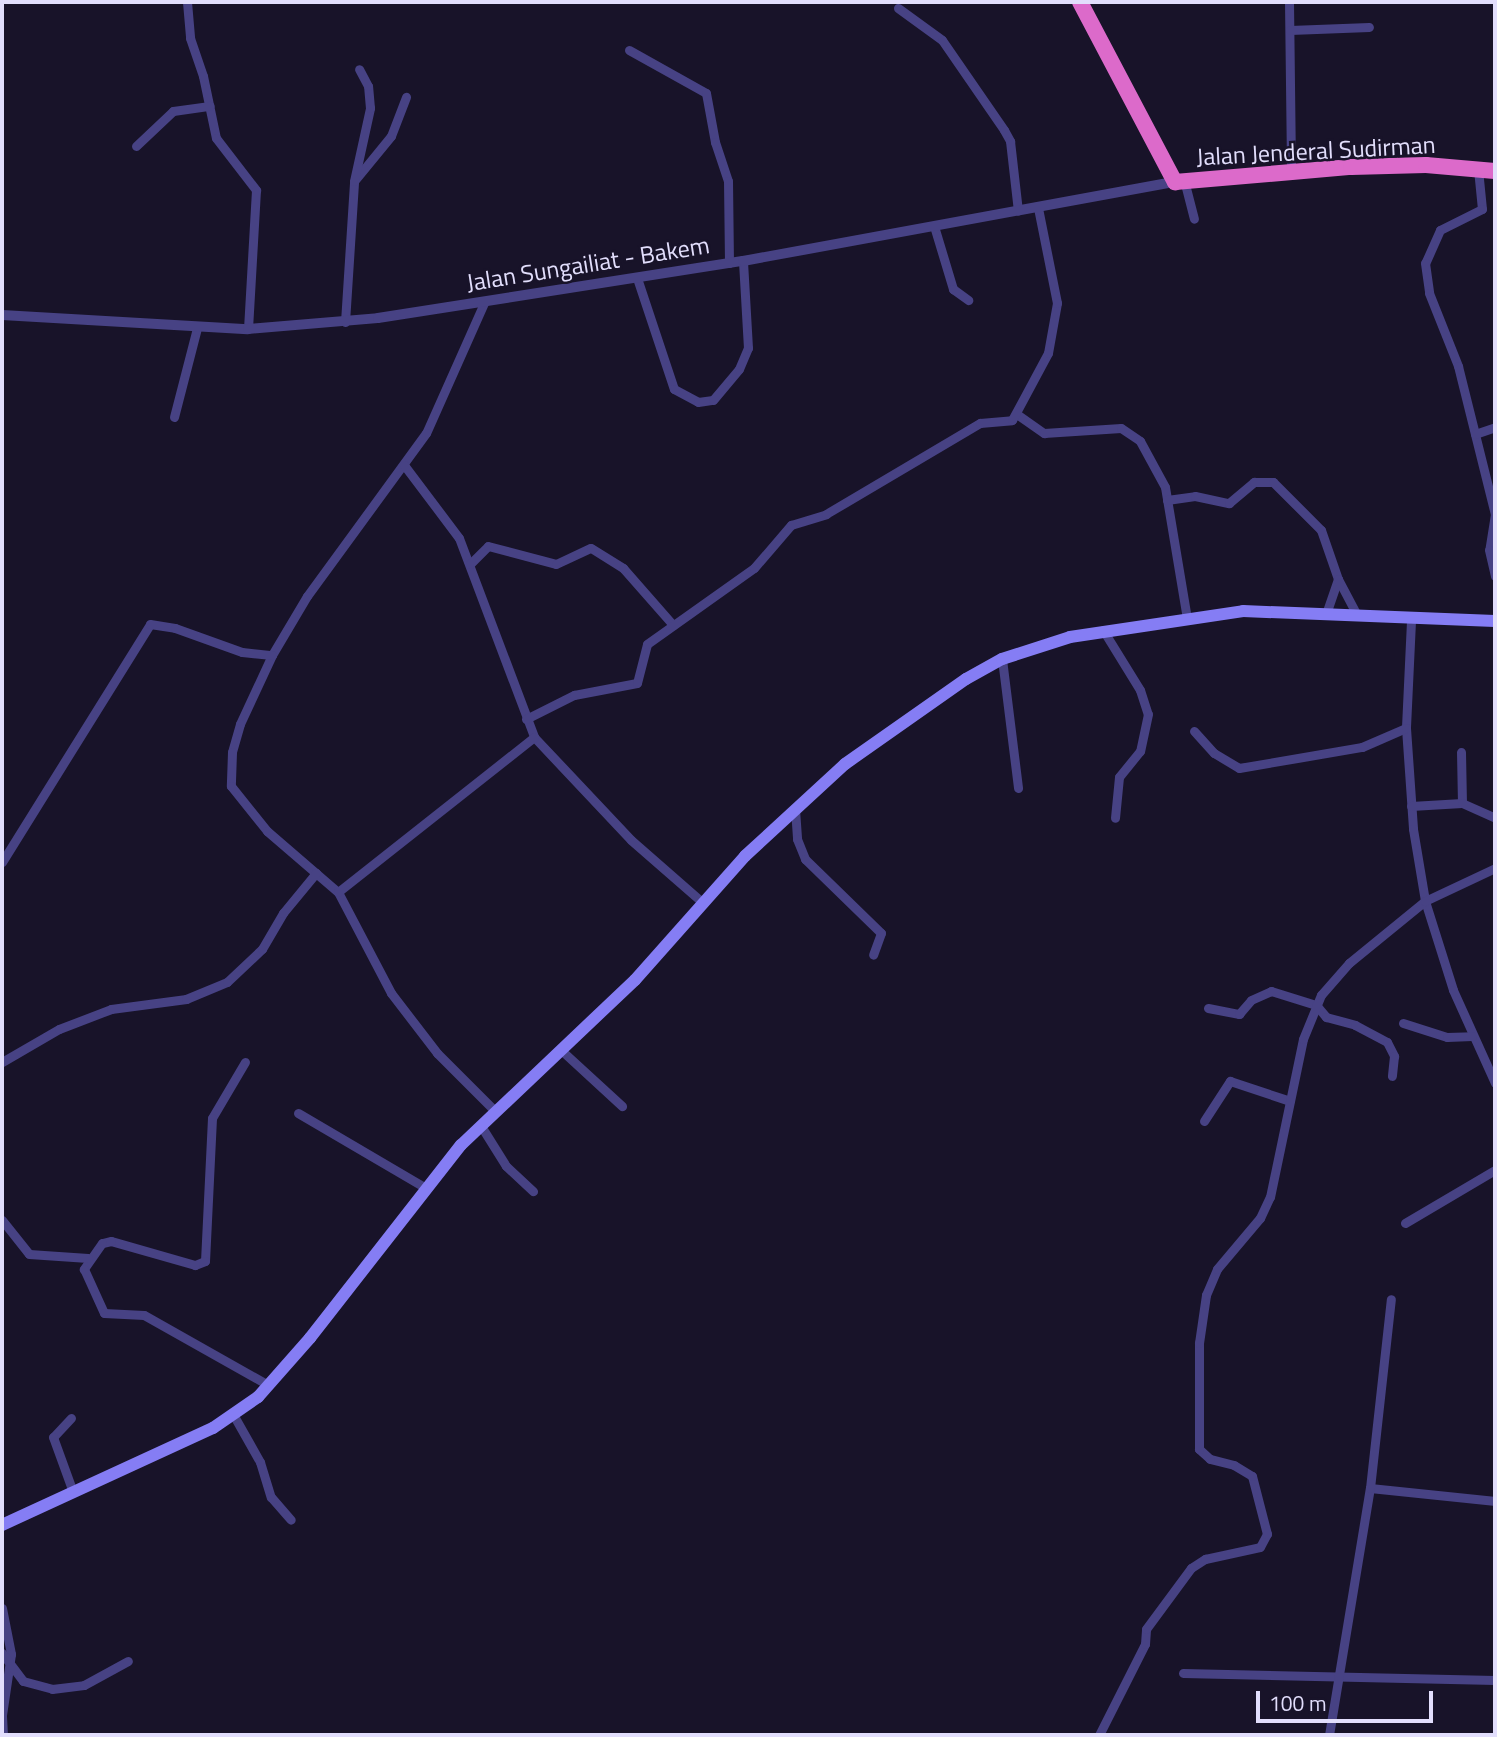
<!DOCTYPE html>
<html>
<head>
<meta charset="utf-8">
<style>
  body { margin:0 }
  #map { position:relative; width:1497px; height:1737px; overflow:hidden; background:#181329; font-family:"Titillium Web",sans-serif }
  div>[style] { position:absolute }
  .minor>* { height:9px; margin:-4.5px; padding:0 4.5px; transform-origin:4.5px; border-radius:4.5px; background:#474284 }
  .tertiary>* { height:10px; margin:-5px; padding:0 5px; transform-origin:5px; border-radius:5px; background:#474284 }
  .secondary>* { height:12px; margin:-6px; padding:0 6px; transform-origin:6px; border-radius:6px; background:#857df4 }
  .trunk>* { height:16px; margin:-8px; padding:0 8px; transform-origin:8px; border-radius:8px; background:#dc6aca }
  span { translate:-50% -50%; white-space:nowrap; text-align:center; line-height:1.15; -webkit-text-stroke:5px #181329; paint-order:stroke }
  .street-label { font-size:24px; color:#e2defc }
  .frame { position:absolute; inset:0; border:4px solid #e2defc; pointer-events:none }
  .scale { position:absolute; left:1256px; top:1691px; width:177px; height:32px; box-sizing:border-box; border:4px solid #e2defc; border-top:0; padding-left:9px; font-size:21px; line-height:24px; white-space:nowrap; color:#e2defc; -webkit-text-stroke:5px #181329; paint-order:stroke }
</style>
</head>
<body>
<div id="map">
  <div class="minor">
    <i style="left:187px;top:2px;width:36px;rotate:85deg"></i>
    <i style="left:190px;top:38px;width:40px;rotate:71.1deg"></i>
    <i style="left:203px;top:76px;width:63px;rotate:78.2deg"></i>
    <i style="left:216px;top:138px;width:66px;rotate:52.4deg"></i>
    <i style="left:256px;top:190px;width:139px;rotate:93.3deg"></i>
    <i style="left:1289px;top:2px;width:169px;rotate:89.3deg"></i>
    <i style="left:898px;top:8px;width:54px;rotate:36deg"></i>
    <i style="left:942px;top:40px;width:109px;rotate:55.4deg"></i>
    <i style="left:1004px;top:130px;width:13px;rotate:61deg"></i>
    <i style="left:1010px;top:141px;width:70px;rotate:83.5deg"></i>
    <i style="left:1290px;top:30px;width:79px;rotate:-2.2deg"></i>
    <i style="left:629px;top:50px;width:88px;rotate:29.2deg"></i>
    <i style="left:706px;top:93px;width:50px;rotate:79.6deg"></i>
    <i style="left:715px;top:142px;width:41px;rotate:71.6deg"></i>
    <i style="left:728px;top:181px;width:82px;rotate:89.3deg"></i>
    <i style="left:136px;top:146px;width:51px;rotate:-43.4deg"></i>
    <i style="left:173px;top:111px;width:37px;rotate:-8deg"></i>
    <i style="left:1478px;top:169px;width:40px;rotate:84.3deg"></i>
    <i style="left:1482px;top:209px;width:47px;rotate:153.4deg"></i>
    <i style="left:1440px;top:230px;width:36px;rotate:114deg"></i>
    <i style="left:1425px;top:263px;width:30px;rotate:82deg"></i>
    <i style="left:1429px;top:293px;width:79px;rotate:68.3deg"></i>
    <i style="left:1458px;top:366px;width:153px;rotate:76deg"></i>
    <i style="left:355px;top:180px;width:57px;rotate:-50.7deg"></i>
    <i style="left:391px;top:136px;width:42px;rotate:-69deg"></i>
    <i style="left:1184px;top:180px;width:40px;rotate:75.6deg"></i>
    <i style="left:934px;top:226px;width:66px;rotate:73.2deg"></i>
    <i style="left:953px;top:289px;width:19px;rotate:36deg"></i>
    <i style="left:637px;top:278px;width:117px;rotate:71.6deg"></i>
    <i style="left:674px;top:389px;width:27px;rotate:28deg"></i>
    <i style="left:698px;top:402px;width:15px;rotate:-8deg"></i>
    <i style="left:713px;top:400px;width:40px;rotate:-50deg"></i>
    <i style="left:739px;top:369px;width:23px;rotate:-67deg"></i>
    <i style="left:748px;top:348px;width:87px;rotate:-93.3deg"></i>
    <i style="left:484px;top:303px;width:142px;rotate:114deg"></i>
    <i style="left:426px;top:433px;width:202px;rotate:126.1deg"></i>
    <i style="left:307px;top:596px;width:69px;rotate:120.7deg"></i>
    <i style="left:272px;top:655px;width:76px;rotate:114.9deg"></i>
    <i style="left:240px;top:724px;width:29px;rotate:106deg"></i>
    <i style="left:232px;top:752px;width:34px;rotate:92deg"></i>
    <i style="left:231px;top:786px;width:58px;rotate:51.3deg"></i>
    <i style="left:267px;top:831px;width:94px;rotate:40.7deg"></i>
    <i style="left:338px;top:892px;width:114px;rotate:62.3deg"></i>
    <i style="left:391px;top:993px;width:76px;rotate:52.5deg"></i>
    <i style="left:437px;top:1053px;width:82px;rotate:45deg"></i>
    <i style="left:345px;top:322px;width:141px;rotate:-86.3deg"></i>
    <i style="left:354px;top:181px;width:75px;rotate:-77.6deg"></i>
    <i style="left:370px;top:108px;width:22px;rotate:-95deg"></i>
    <i style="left:368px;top:86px;width:19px;rotate:-118deg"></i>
    <i style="left:1018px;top:415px;width:32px;rotate:35deg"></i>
    <i style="left:1044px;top:433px;width:77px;rotate:-3.7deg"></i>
    <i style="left:1121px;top:428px;width:23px;rotate:34deg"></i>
    <i style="left:1140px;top:441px;width:52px;rotate:61.5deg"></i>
    <i style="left:1165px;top:487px;width:134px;rotate:80.5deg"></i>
    <i style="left:174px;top:417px;width:92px;rotate:-75.5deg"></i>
    <i style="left:1475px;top:434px;width:21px;rotate:-19deg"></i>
    <i style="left:404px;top:465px;width:91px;rotate:53deg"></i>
    <i style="left:459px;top:538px;width:213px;rotate:69.3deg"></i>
    <i style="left:534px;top:737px;width:141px;rotate:46.7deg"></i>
    <i style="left:631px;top:840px;width:94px;rotate:41.1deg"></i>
    <i style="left:1167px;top:500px;width:28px;rotate:-8deg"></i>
    <i style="left:1195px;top:496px;width:35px;rotate:12deg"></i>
    <i style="left:1229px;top:503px;width:33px;rotate:-40deg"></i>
    <i style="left:1254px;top:482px;width:19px"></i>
    <i style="left:1273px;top:482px;width:68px;rotate:45deg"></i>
    <i style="left:1321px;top:530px;width:52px;rotate:70.9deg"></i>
    <i style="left:1338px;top:579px;width:37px;rotate:109deg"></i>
    <i style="left:1495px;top:514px;width:36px;rotate:99deg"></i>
    <i style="left:1489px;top:550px;width:27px;rotate:77deg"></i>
    <i style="left:470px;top:564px;width:25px;rotate:-45deg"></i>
    <i style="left:488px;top:546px;width:70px;rotate:14.8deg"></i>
    <i style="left:556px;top:564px;width:38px;rotate:-25deg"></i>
    <i style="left:591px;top:548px;width:38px;rotate:32deg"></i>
    <i style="left:623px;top:568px;width:76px;rotate:48.7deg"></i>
    <i style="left:1338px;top:579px;width:41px;rotate:62.2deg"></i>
    <i style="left:1411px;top:621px;width:107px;rotate:92.7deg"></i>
    <i style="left:1406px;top:728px;width:101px;rotate:86deg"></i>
    <i style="left:1413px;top:829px;width:73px;rotate:80.5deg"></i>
    <i style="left:1425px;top:901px;width:93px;rotate:72.5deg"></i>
    <i style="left:1453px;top:990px;width:102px;rotate:65.7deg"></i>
    <i style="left:1103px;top:630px;width:70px;rotate:58.3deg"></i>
    <i style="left:1140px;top:690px;width:25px;rotate:72deg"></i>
    <i style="left:1148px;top:714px;width:38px;rotate:102deg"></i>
    <i style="left:1140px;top:751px;width:33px;rotate:129deg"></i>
    <i style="left:1119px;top:777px;width:41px;rotate:95.6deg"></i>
    <i style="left:1002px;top:659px;width:130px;rotate:82.9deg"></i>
    <i style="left:526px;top:719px;width:54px;rotate:-26.6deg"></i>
    <i style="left:574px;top:695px;width:64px;rotate:-10.8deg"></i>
    <i style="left:637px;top:683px;width:40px;rotate:-75.6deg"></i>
    <i style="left:647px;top:644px;width:131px;rotate:-35.4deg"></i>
    <i style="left:754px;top:568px;width:57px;rotate:-49.3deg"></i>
    <i style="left:791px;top:525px;width:37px;rotate:-17deg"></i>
    <i style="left:826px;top:514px;width:179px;rotate:-30.6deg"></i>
    <i style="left:980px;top:423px;width:32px;rotate:-5deg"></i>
    <i style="left:1012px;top:420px;width:76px;rotate:-61.8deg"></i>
    <i style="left:1048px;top:353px;width:51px;rotate:-79.8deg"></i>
    <i style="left:1057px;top:303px;width:97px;rotate:-101.3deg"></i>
    <i style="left:1194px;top:731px;width:30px;rotate:48deg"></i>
    <i style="left:1214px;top:753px;width:29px;rotate:31deg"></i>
    <i style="left:1239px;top:768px;width:125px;rotate:-9.7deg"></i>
    <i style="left:1362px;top:747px;width:48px;rotate:-23.4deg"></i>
    <i style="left:1461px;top:752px;width:51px;rotate:88.9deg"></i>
    <i style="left:1411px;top:806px;width:51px;rotate:-3.4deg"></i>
    <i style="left:1462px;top:803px;width:36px;rotate:24deg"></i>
    <i style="left:795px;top:809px;width:30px;rotate:86deg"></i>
    <i style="left:797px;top:839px;width:22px;rotate:68deg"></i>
    <i style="left:805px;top:859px;width:106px;rotate:44.2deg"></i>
    <i style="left:881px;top:933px;width:23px;rotate:110deg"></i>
    <i style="left:2px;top:862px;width:280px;rotate:-58.1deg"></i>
    <i style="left:150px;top:624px;width:25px;rotate:9deg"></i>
    <i style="left:175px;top:628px;width:71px;rotate:19.7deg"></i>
    <i style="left:242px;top:652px;width:30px;rotate:6deg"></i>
    <i style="left:338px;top:892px;width:250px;rotate:-38.3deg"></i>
    <i style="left:1208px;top:1008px;width:32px;rotate:11deg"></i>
    <i style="left:1239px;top:1014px;width:18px;rotate:-49deg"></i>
    <i style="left:1251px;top:1000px;width:22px;rotate:-24deg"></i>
    <i style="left:1271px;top:991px;width:47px;rotate:17.3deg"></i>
    <i style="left:1316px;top:1005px;width:16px;rotate:50deg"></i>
    <i style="left:1326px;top:1017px;width:30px;rotate:15deg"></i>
    <i style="left:1355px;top:1025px;width:36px;rotate:28deg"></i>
    <i style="left:1387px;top:1042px;width:16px;rotate:63deg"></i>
    <i style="left:1394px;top:1056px;width:20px;rotate:96deg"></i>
    <i style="left:1403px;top:1023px;width:46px;rotate:17.7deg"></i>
    <i style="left:1447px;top:1037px;width:25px;rotate:-2deg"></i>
    <i style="left:561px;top:1050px;width:83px;rotate:42.6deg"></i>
    <i style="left:2px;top:1062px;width:66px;rotate:-30.1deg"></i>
    <i style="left:59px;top:1029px;width:56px;rotate:-21deg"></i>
    <i style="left:111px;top:1009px;width:76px;rotate:-7.6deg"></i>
    <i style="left:186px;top:999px;width:44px;rotate:-22.5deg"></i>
    <i style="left:227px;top:982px;width:48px;rotate:-43.3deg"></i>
    <i style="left:262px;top:949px;width:42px;rotate:-59.7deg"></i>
    <i style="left:283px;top:913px;width:52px;rotate:-50.5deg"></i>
    <i style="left:245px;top:1062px;width:65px;rotate:120.5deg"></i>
    <i style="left:212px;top:1118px;width:143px;rotate:92.8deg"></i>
    <i style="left:205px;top:1261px;width:11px;rotate:158deg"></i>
    <i style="left:195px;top:1265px;width:87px;rotate:-164.1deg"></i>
    <i style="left:111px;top:1241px;width:9px;rotate:167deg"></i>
    <i style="left:102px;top:1243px;width:32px;rotate:125deg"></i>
    <i style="left:84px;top:1269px;width:48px;rotate:65.6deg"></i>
    <i style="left:104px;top:1313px;width:40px;rotate:2.9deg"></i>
    <i style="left:144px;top:1315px;width:142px;rotate:29.4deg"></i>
    <i style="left:298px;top:1113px;width:148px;rotate:30.4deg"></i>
    <i style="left:1204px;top:1121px;width:48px;rotate:-57deg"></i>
    <i style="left:1230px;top:1081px;width:63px;rotate:18.4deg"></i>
    <i style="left:481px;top:1126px;width:47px;rotate:58deg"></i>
    <i style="left:506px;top:1166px;width:37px;rotate:43deg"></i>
    <i style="left:2px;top:1220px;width:43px;rotate:51.5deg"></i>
    <i style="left:29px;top:1254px;width:59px;rotate:3.9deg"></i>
    <i style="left:1405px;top:1223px;width:104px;rotate:-30.5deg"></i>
    <i style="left:234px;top:1416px;width:53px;rotate:60.5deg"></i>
    <i style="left:260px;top:1462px;width:37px;rotate:73deg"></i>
    <i style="left:271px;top:1497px;width:30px;rotate:49deg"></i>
    <i style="left:71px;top:1418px;width:26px;rotate:133deg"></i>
    <i style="left:53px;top:1437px;width:59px;rotate:70deg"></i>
    <i style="left:1370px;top:1488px;width:126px;rotate:5.9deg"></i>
    <i style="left:2px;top:1608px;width:47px;rotate:78.9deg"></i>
    <i style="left:11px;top:1654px;width:62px;rotate:98.4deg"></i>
    <i style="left:2px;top:1653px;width:35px;rotate:53deg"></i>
    <i style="left:23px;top:1681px;width:30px;rotate:15deg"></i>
    <i style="left:52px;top:1689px;width:32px;rotate:-7deg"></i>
    <i style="left:84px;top:1685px;width:50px;rotate:-28.6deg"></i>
    <i style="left:1183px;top:1673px;width:312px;rotate:1.3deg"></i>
    <i style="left:2px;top:1716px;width:19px;rotate:87deg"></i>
    <i style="left:1099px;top:1735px;width:102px;rotate:-63.2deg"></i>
    <i style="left:1145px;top:1644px;width:15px;rotate:-86deg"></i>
    <i style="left:1146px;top:1629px;width:76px;rotate:-53.6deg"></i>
    <i style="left:1191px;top:1568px;width:17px;rotate:-33deg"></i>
    <i style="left:1205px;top:1559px;width:56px;rotate:-12.3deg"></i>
    <i style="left:1260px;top:1547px;width:15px;rotate:-62deg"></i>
    <i style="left:1267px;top:1534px;width:60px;rotate:-104.5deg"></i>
    <i style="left:1252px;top:1476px;width:21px;rotate:-149deg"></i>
    <i style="left:1234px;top:1465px;width:25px;rotate:-166deg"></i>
    <i style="left:1210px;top:1459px;width:15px;rotate:-138deg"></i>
    <i style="left:1199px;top:1449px;width:106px;rotate:-90deg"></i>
    <i style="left:1199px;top:1343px;width:49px;rotate:-81.7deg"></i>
    <i style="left:1206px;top:1295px;width:28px;rotate:-67deg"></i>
    <i style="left:1217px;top:1269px;width:67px;rotate:-49.9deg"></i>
    <i style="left:1260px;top:1218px;width:23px;rotate:-65deg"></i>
    <i style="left:1270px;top:1197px;width:161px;rotate:-78.2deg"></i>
    <i style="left:1303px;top:1039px;width:48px;rotate:-67.8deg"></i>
    <i style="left:1321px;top:995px;width:43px;rotate:-48.8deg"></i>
    <i style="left:1349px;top:963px;width:98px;rotate:-39.2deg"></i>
    <i style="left:1425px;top:901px;width:77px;rotate:-25.2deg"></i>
    <i style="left:1329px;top:1735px;width:250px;rotate:-80.6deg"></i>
    <i style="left:1370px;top:1488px;width:190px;rotate:-83.7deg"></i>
  </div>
  <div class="tertiary">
    <i style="left:2px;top:315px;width:246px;rotate:3.3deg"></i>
    <i style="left:248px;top:329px;width:130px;rotate:-4.8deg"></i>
    <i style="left:378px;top:318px;width:369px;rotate:-8.9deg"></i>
    <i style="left:743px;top:261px;width:439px;rotate:-10.4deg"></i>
  </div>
  <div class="secondary">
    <i style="left:2px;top:1525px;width:232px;rotate:-24.7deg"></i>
    <i style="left:213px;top:1428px;width:55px;rotate:-34.6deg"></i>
    <i style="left:258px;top:1397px;width:79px;rotate:-48.6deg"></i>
    <i style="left:310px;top:1338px;width:245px;rotate:-52deg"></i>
    <i style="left:461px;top:1145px;width:240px;rotate:-43.5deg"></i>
    <i style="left:635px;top:980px;width:166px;rotate:-48.4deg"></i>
    <i style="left:745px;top:856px;width:136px;rotate:-42.6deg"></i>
    <i style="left:845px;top:764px;width:148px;rotate:-35.1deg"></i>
    <i style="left:966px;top:679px;width:41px;rotate:-29.1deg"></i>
    <i style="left:1002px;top:659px;width:71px;rotate:-17.9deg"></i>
    <i style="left:1070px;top:637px;width:175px;rotate:-8.5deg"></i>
    <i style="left:1243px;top:611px;width:252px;rotate:2.3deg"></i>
  </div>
  <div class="trunk">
    <i style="left:1080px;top:2px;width:204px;rotate:62.2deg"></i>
    <i style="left:1175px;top:182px;width:177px;rotate:-4.9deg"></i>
    <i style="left:1351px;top:167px;width:75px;rotate:-1.5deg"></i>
    <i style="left:1426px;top:165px;width:69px;rotate:5deg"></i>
  </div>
  <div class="street-label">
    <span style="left:1316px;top:151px;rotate:-3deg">Jalan Jenderal Sudirman</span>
    <span style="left:588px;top:264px;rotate:-9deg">Jalan Sungailiat - Bakem</span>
  </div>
  <div class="frame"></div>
  <div class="scale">100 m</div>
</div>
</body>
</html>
